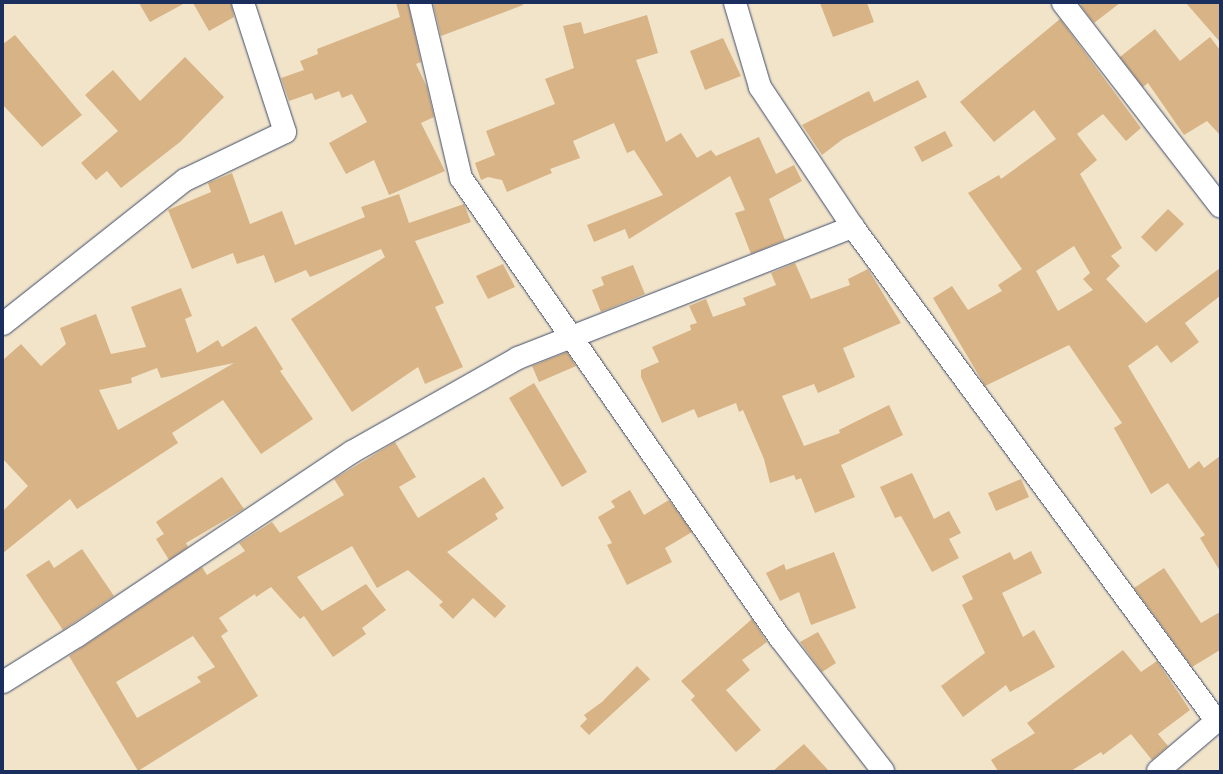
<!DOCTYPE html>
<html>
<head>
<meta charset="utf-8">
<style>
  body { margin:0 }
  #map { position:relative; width:1223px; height:774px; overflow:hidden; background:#f2e4c9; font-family:"Architects Daughter",sans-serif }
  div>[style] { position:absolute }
  .building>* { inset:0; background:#d7b386 }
  .roads { filter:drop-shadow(0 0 1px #3b4a6e) drop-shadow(0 0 1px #3b4a6e) }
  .minor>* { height:22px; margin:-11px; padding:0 11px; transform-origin:11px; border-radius:11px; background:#fff }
  .tertiary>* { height:22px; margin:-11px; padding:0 11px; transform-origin:11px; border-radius:11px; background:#fff }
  span { translate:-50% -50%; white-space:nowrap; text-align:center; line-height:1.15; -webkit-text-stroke:4px #fbf7ec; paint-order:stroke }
  .frame { position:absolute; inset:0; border:4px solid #1b2f5e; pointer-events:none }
</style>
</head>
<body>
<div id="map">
  <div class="building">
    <i style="clip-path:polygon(139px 3px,185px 3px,150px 22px)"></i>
    <i style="clip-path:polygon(193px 3px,231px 3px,234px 17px,209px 31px)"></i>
    <i style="clip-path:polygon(396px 3px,408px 3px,421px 62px,416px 64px,427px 87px,434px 117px,421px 123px,445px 171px,389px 195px,374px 160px,346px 174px,329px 143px,367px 122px,352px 94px,342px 98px,339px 91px,315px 100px,312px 93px,289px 101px,281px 78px,304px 70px,300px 61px,318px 54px,317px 49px,400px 17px)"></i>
    <i style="clip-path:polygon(433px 3px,523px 3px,523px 5px,441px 36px)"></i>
    <i style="clip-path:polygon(820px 3px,867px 3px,874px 22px,833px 37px)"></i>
    <i style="clip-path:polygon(1083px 3px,1120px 3px,1094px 23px,1080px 5px)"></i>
    <i style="clip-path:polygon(1186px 3px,1220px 3px,1220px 42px)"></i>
    <i style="clip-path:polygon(647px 15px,658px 53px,636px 60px,666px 142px,681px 133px,697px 158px,711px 150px,716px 156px,759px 137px,776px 174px,794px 165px,802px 181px,769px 199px,785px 240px,751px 254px,735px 213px,745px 210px,730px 176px,629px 239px,625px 229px,594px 242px,587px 225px,663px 195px,634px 150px,627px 153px,614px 123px,573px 141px,580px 158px,550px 169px,552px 173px,507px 192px,502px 180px,488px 177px,481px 180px,475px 163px,495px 155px,486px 131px,555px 104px,545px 79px,574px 68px,563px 26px,581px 22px,584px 34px)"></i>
    <i style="clip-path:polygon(evenodd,1060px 19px,1141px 128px,1126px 141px,1103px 114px,1077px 134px,1097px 160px,1080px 174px,1122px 248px,1111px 256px,1120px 266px,1106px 279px,1146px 323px,1220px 268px,1220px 296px,1185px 323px,1199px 342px,1171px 363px,1157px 345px,1128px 366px,1189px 469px,1199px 461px,1204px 468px,1220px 456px,1220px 571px,1200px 538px,1205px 535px,1168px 483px,1151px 494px,1114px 428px,1122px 423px,1069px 345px,985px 386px,933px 298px,952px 286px,968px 310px,1002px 291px,998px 285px,1022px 269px,968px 193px,999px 175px,1001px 179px,1056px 139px,1034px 110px,994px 142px,960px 102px,1060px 19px,1074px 246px,1090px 273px,1083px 279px,1093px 290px,1058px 311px,1036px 271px,1074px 246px)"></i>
    <i style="clip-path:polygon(1155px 29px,1180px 61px,1210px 37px,1220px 50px,1220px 135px,1207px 121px,1184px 135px,1148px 83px,1143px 87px,1120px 57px)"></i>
    <i style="clip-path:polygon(15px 35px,82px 115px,42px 147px,3px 105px,3px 44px)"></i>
    <i style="clip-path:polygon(723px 38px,741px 76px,705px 90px,690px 51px)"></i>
    <i style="clip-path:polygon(185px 57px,224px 97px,180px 142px,121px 188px,107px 171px,96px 180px,81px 163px,118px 131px,85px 95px,113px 70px,140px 101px)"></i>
    <i style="clip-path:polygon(918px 80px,927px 97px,843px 139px,822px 155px,802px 125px,869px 91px,874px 102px)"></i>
    <i style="clip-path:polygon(945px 131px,953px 146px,922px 162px,914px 147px)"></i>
    <i style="clip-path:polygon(232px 173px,250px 224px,282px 211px,295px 245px,365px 217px,361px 207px,399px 194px,409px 223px,464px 204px,471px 222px,415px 241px,444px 303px,435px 307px,463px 367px,425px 384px,418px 367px,352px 412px,291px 319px,385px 257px,381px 249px,310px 277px,306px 270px,275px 283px,264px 255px,237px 264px,233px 253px,192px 269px,168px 210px,211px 192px,208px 183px)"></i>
    <i style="clip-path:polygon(1168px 209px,1184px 224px,1156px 252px,1141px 237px)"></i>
    <i style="clip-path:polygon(795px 263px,811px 299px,850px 285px,848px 279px,868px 269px,901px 323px,843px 348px,855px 377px,818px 393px,814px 384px,782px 396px,804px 446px,840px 433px,839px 430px,889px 405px,903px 435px,841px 465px,855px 497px,815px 513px,801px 478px,796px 480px,794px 475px,770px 483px,764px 459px,743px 410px,739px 412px,736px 403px,698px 418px,694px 409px,662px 423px,641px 377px,641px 370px,659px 362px,652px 347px,691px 330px,690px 325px,697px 323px,689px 306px,706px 299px,713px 317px,746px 305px,743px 298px,776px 285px,771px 273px)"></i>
    <i style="clip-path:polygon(503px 264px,515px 287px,488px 299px,476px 276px)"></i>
    <i style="clip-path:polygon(633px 265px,645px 294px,601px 312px,592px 290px,604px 285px,601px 277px)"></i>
    <i style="clip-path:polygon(evenodd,181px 288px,192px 316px,185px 319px,197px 353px,218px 340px,222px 347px,256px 326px,283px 369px,280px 371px,313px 419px,261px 454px,223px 400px,172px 433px,178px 443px,77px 509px,70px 499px,3px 553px,3px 511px,28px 486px,3px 459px,3px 360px,21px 344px,41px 366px,66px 344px,60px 328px,96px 314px,111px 354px,146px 347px,131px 307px,181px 288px,234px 363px,118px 430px,99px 390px,132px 383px,131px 378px,157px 368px,161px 378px,234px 363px)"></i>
    <i style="clip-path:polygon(567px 352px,576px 366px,539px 382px,532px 366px)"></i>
    <i style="clip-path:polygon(534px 383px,587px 472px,562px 487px,509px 398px)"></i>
    <i style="clip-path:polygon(evenodd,395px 442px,416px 477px,399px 487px,418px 518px,484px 477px,504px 508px,495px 514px,498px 519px,447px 552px,506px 606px,495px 618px,473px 598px,453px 619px,439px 605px,443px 602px,408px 570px,377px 588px,352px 546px,297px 577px,322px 611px,366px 584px,386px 610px,362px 628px,366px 634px,333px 657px,304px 616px,300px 619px,271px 587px,256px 597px,255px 594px,219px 618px,228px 631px,221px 636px,258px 696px,138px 771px,69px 656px,202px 567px,207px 575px,245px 551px,239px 543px,272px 522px,280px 533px,344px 495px,334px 479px,395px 442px,193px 636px,215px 667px,197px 677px,201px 682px,137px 718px,116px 682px,193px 636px)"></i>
    <i style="clip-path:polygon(912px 473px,934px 519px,949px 511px,961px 533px,949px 539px,959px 558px,932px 572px,901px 516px,895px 518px,880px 487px)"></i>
    <i style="clip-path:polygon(222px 477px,244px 509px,186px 543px,188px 547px,169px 560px,156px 539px,164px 534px,156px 522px)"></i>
    <i style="clip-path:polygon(1021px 479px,1029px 497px,996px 511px,988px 493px)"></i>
    <i style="clip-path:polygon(630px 490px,644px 515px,669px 500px,692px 532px,665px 548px,672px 562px,627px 585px,607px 545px,612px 543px,598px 517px,615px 507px,611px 501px)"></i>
    <i style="clip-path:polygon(82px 549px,114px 596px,63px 630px,26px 575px,49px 560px,54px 568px)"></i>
    <i style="clip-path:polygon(1031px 551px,1042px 573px,1002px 593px,1023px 637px,1034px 630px,1055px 667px,1010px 692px,1006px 685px,963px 717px,941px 686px,985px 653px,962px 605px,973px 599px,962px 576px,1010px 552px,1014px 560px)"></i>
    <i style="clip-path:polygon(834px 552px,856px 608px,811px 625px,799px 592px,780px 601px,766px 573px,784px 564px,786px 570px)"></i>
    <i style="clip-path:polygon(1164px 568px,1201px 623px,1220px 612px,1220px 650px,1192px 667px,1134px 588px)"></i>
    <i style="clip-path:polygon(752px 619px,767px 642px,742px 660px,750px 670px,726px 690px,761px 730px,736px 752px,691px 700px,695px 696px,681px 681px)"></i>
    <i style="clip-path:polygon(818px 632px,836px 663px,822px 672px,800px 642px)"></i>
    <i style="clip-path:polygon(1123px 650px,1141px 672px,1157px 661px,1190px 710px,1158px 734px,1168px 746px,1152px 760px,1131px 734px,1103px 755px,1101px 752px,1071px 771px,998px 771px,991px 760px,1035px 733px,1027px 723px)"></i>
    <i style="clip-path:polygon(637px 666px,650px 679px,589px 735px,580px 726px,587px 719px,584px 715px,602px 702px)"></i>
    <i style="clip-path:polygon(804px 744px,829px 771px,773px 771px)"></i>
  </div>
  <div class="roads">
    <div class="minor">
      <i style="left:420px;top:3px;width:180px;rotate:76.8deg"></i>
      <i style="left:461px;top:178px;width:560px;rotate:55.26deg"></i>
      <i style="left:780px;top:638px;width:168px;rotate:52.2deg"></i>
      <i style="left:735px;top:3px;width:88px;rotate:73.4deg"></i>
      <i style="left:760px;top:87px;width:168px;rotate:56.4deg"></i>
      <i style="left:853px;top:227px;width:612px;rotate:53.64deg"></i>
      <i style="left:1063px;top:3px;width:257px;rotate:52.3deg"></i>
      <i style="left:3px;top:324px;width:232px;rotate:-38.4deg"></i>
      <i style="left:185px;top:180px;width:111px;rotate:-25.6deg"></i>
      <i style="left:285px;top:132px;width:136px;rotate:-108deg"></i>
      <i style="left:3px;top:682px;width:87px;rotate:-31.9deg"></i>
      <i style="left:77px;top:636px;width:331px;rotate:-33.8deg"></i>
      <i style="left:352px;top:452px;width:191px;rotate:-29.5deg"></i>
      <i style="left:518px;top:358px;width:360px;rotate:-21.4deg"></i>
    </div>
    <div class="tertiary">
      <i style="left:1158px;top:771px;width:82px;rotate:-40.5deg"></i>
    </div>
  </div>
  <div class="frame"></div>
</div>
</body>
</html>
